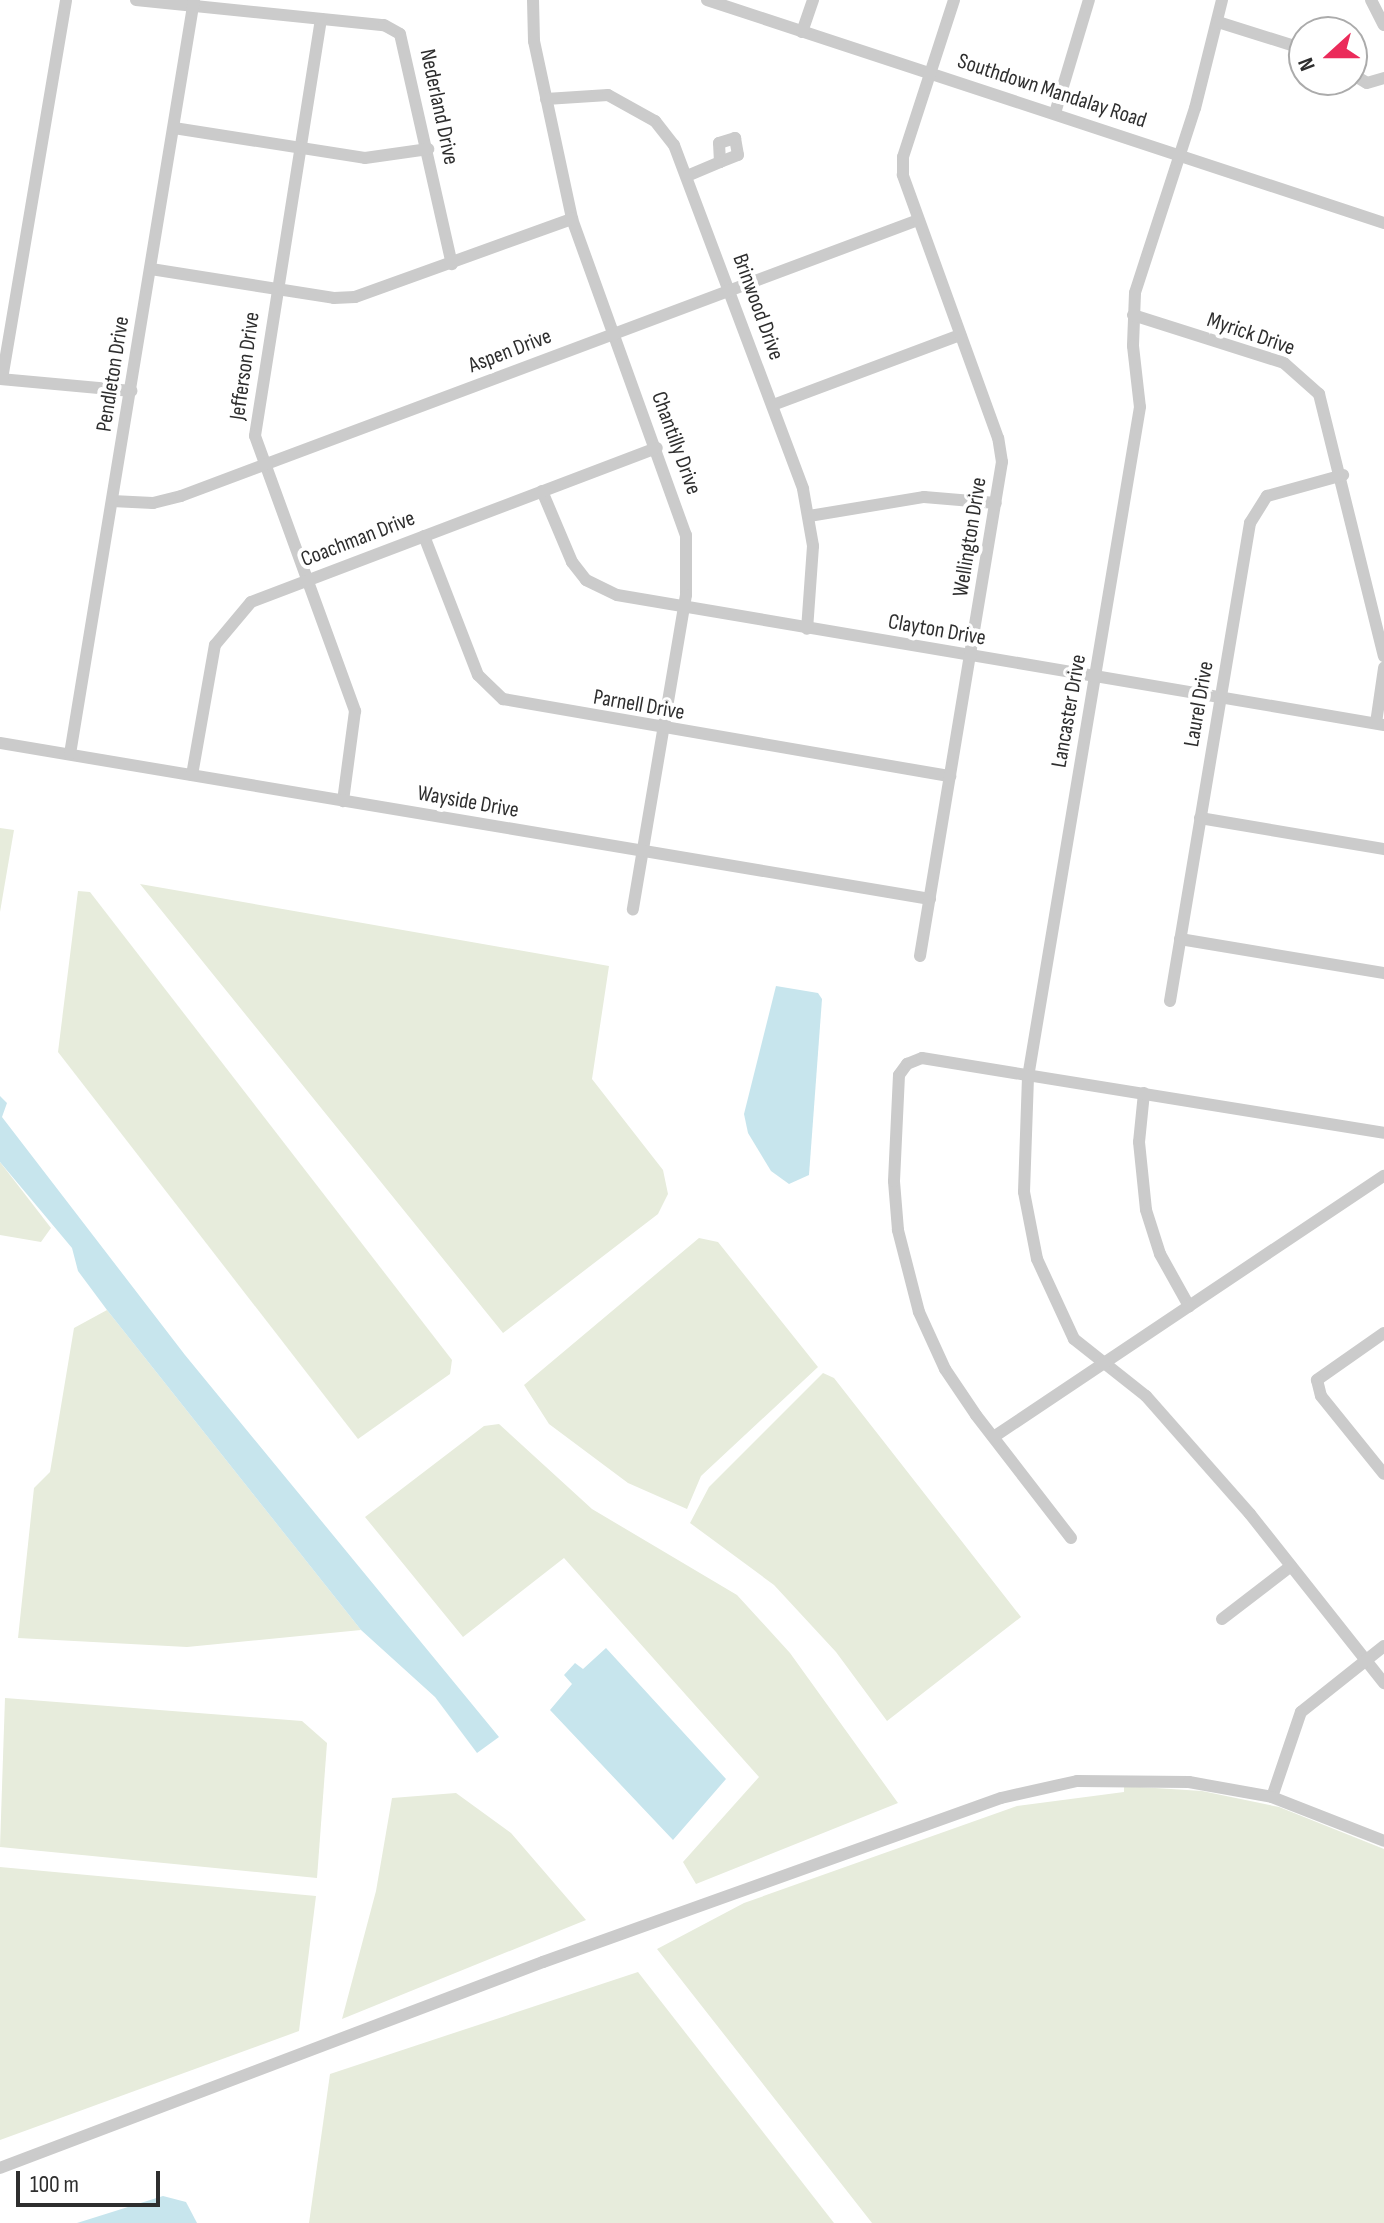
<!DOCTYPE html>
<html>
<head>
<meta charset="utf-8">
<style>
  body { margin:0 }
  #map { position:relative; width:1384px; height:2223px; overflow:hidden; background:#fff; font-family:"Sofia Sans Condensed",sans-serif }
  div>[style] { position:absolute }
  .green>* { inset:0; background:#e7ecdc }
  .water>* { inset:0; background:#c7e5ed }
  .minor>* { height:12px; margin:-6px; padding:0 6px; transform-origin:6px; border-radius:6px; background:#cbcbcb }
  span { translate:-50% -50%; white-space:nowrap; text-align:center; line-height:1.15; -webkit-text-stroke:8px #fff; paint-order:stroke }
  .street-label { font-size:22px; color:#2e2e2e }
  .north { position:absolute; left:1288px; top:16px; width:80px; height:80px; box-sizing:border-box; background:#fff; border:2px solid #ababab; border-radius:50%; rotate:249deg; font-size:22px; font-weight:700; line-height:32px; text-align:center; color:#2e2e2e }
  .north::after { content:''; display:block; margin:auto; width:28px; height:36px; background:#eb2b5a; clip-path:polygon(50% 0,100% 100%,50% 72%,0 100%) }
  .scale { position:absolute; left:16px; top:2171px; width:144px; height:36px; box-sizing:border-box; border:4px solid #2e2e2e; border-top:0; padding-left:10px; font-size:24px; line-height:28px; white-space:nowrap; color:#2e2e2e; -webkit-text-stroke:6px #fff; paint-order:stroke }
</style>
</head>
<body>
<div id="map">
  <div class="green">
    <i style="clip-path:polygon(0 828px,14px 830px,0 912px)"></i>
    <i style="clip-path:polygon(140px 884px,609px 966px,592px 1079px,663px 1170px,668px 1194px,658px 1214px,503px 1333px)"></i>
    <i style="clip-path:polygon(78px 891px,90px 892px,452px 1360px,450px 1374px,358px 1439px,58px 1052px)"></i>
    <i style="clip-path:polygon(0 1162px,51px 1228px,41px 1242px,0 1235px)"></i>
    <i style="clip-path:polygon(699px 1238px,718px 1242px,818px 1367px,701px 1476px,687px 1509px,628px 1483px,549px 1424px,524px 1385px)"></i>
    <i style="clip-path:polygon(107px 1310px,361px 1630px,187px 1647px,18px 1638px,34px 1488px,50px 1472px,74px 1328px)"></i>
    <i style="clip-path:polygon(823px 1373px,834px 1378px,1021px 1617px,887px 1721px,836px 1652px,774px 1585px,690px 1523px,709px 1487px)"></i>
    <i style="clip-path:polygon(499px 1424px,592px 1509px,737px 1595px,790px 1653px,898px 1803px,696px 1884px,683px 1862px,759px 1777px,564px 1558px,463px 1637px,365px 1517px,484px 1426px)"></i>
    <i style="clip-path:polygon(5px 1698px,302px 1721px,327px 1743px,317px 1878px,0 1847px)"></i>
    <i style="clip-path:polygon(1124px 1786px,1202px 1791px,1279px 1807px,1384px 1849px,1384px 2223px,872px 2223px,657px 1949px,744px 1903px,1017px 1806px,1124px 1792px)"></i>
    <i style="clip-path:polygon(456px 1793px,511px 1833px,586px 1920px,342px 2019px,376px 1891px,392px 1798px)"></i>
    <i style="clip-path:polygon(0 1867px,316px 1896px,299px 2031px,0 2140px)"></i>
    <i style="clip-path:polygon(638px 1972px,834px 2223px,309px 2223px,330px 2074px)"></i>
  </div>
  <div class="water">
    <i style="clip-path:polygon(776px 986px,818px 993px,822px 999px,809px 1175px,789px 1184px,771px 1171px,748px 1133px,744px 1114px)"></i>
    <i style="clip-path:polygon(0 1096px,7px 1103px,2px 1117px,185px 1355px,499px 1737px,477px 1753px,435px 1697px,361px 1630px,107px 1310px,78px 1271px,72px 1248px,0 1162px)"></i>
    <i style="clip-path:polygon(606px 1648px,726px 1779px,673px 1840px,550px 1710px,572px 1684px,564px 1675px,575px 1663px,583px 1669px)"></i>
    <i style="clip-path:polygon(163px 2196px,186px 2202px,197px 2223px,77px 2223px)"></i>
  </div>
  <div class="minor">
    <i style="left:136px;top:0;width:249px;rotate:5.8deg"></i>
    <i style="left:384px;top:25px;width:18px;rotate:29deg"></i>
    <i style="left:400px;top:34px;width:236px;rotate:77.3deg"></i>
    <i style="left:533px;top:0;width:41px;rotate:88.6deg"></i>
    <i style="left:534px;top:41px;width:182px;rotate:77.9deg"></i>
    <i style="left:572px;top:219px;width:336px;rotate:70.2deg"></i>
    <i style="left:686px;top:535px;width:60px;rotate:90deg"></i>
    <i style="left:686px;top:595px;width:319px;rotate:99.6deg"></i>
    <i style="left:707px;top:0;width:713px;rotate:18.23deg"></i>
    <i style="left:1222px;top:0;width:111px;rotate:104deg"></i>
    <i style="left:1195px;top:108px;width:194px;rotate:108deg"></i>
    <i style="left:1135px;top:293px;width:53px;rotate:92.2deg"></i>
    <i style="left:1133px;top:346px;width:61px;rotate:83.5deg"></i>
    <i style="left:1140px;top:407px;width:679px;rotate:99.49deg"></i>
    <i style="left:1028px;top:1077px;width:115px;rotate:92deg"></i>
    <i style="left:1024px;top:1192px;width:68px;rotate:79deg"></i>
    <i style="left:1037px;top:1259px;width:88px;rotate:65.2deg"></i>
    <i style="left:1074px;top:1339px;width:92px;rotate:38.4deg"></i>
    <i style="left:1146px;top:1396px;width:157px;rotate:48.6deg"></i>
    <i style="left:1250px;top:1514px;width:216px;rotate:51.6deg"></i>
    <i style="left:1371px;top:0;width:28px;rotate:63deg"></i>
    <i style="left:321px;top:19px;width:422px;rotate:99deg"></i>
    <i style="left:255px;top:436px;width:293px;rotate:70deg"></i>
    <i style="left:355px;top:711px;width:91px;rotate:97.6deg"></i>
    <i style="left:1218px;top:22px;width:90px;rotate:17.4deg"></i>
    <i style="left:802px;top:32px;width:34px;rotate:-71deg"></i>
    <i style="left:1352px;top:74px;width:17px;rotate:31deg"></i>
    <i style="left:1367px;top:83px;width:18px;rotate:-16deg"></i>
    <i style="left:546px;top:99px;width:62px;rotate:-3.7deg"></i>
    <i style="left:608px;top:95px;width:54px;rotate:29deg"></i>
    <i style="left:655px;top:121px;width:31px;rotate:52deg"></i>
    <i style="left:674px;top:145px;width:367px;rotate:69.4deg"></i>
    <i style="left:803px;top:489px;width:58px;rotate:80deg"></i>
    <i style="left:813px;top:546px;width:83px;rotate:94.1deg"></i>
    <i style="left:1055px;top:113px;width:118px;rotate:-73.3deg"></i>
    <i style="left:174px;top:128px;width:193px;rotate:8.9deg"></i>
    <i style="left:365px;top:158px;width:64px;rotate:-8.1deg"></i>
    <i style="left:735px;top:138px;width:17px;rotate:80deg"></i>
    <i style="left:738px;top:155px;width:19px;rotate:159deg"></i>
    <i style="left:720px;top:162px;width:19px;rotate:-93deg"></i>
    <i style="left:719px;top:143px;width:17px;rotate:-17deg"></i>
    <i style="left:687px;top:176px;width:36px;rotate:-23deg"></i>
    <i style="left:151px;top:269px;width:185px;rotate:9deg"></i>
    <i style="left:334px;top:298px;width:21px;rotate:-3deg"></i>
    <i style="left:355px;top:297px;width:231px;rotate:-19.8deg"></i>
    <i style="left:1133px;top:315px;width:158px;rotate:17.6deg"></i>
    <i style="left:1284px;top:363px;width:47px;rotate:41.5deg"></i>
    <i style="left:1319px;top:394px;width:270px;rotate:76.1deg"></i>
    <i style="left:0;top:379px;width:132px;rotate:5.2deg"></i>
    <i style="left:2px;top:379px;width:384px;rotate:-80.4deg"></i>
    <i style="left:773px;top:405px;width:200px;rotate:-20.5deg"></i>
    <i style="left:542px;top:491px;width:77px;rotate:67.1deg"></i>
    <i style="left:572px;top:562px;width:23px;rotate:52deg"></i>
    <i style="left:586px;top:580px;width:34px;rotate:26deg"></i>
    <i style="left:617px;top:595px;width:778px;rotate:9.62deg"></i>
    <i style="left:112px;top:501px;width:41px;rotate:2.8deg"></i>
    <i style="left:153px;top:503px;width:29px;rotate:-14deg"></i>
    <i style="left:181px;top:496px;width:787px;rotate:-20.53deg"></i>
    <i style="left:809px;top:516px;width:117px;rotate:-9.4deg"></i>
    <i style="left:924px;top:497px;width:72px;rotate:4.8deg"></i>
    <i style="left:424px;top:536px;width:149px;rotate:68.8deg"></i>
    <i style="left:478px;top:675px;width:35px;rotate:44deg"></i>
    <i style="left:503px;top:699px;width:454px;rotate:9.8deg"></i>
    <i style="left:1376px;top:723px;width:56px;rotate:-81.7deg"></i>
    <i style="left:0;top:743px;width:943px;rotate:9.52deg"></i>
    <i style="left:70px;top:754px;width:764px;rotate:-80.66deg"></i>
    <i style="left:192px;top:775px;width:132px;rotate:-80deg"></i>
    <i style="left:215px;top:645px;width:56px;rotate:-50.1deg"></i>
    <i style="left:251px;top:602px;width:434px;rotate:-20.8deg"></i>
    <i style="left:1200px;top:818px;width:187px;rotate:9.6deg"></i>
    <i style="left:1180px;top:939px;width:207px;rotate:9.5deg"></i>
    <i style="left:920px;top:956px;width:501px;rotate:-80.58deg"></i>
    <i style="left:1002px;top:462px;width:24px;rotate:-99deg"></i>
    <i style="left:998px;top:438px;width:280px;rotate:-109.9deg"></i>
    <i style="left:903px;top:175px;width:18px;rotate:-90deg"></i>
    <i style="left:903px;top:157px;width:165px;rotate:-72deg"></i>
    <i style="left:1170px;top:1001px;width:485px;rotate:-80.5deg"></i>
    <i style="left:1250px;top:523px;width:32px;rotate:-58deg"></i>
    <i style="left:1267px;top:496px;width:79px;rotate:-15.4deg"></i>
    <i style="left:1144px;top:1093px;width:49px;rotate:95.8deg"></i>
    <i style="left:1139px;top:1142px;width:68px;rotate:84.1deg"></i>
    <i style="left:1146px;top:1210px;width:46px;rotate:72.3deg"></i>
    <i style="left:1160px;top:1254px;width:60px;rotate:60.9deg"></i>
    <i style="left:1384px;top:1333px;width:82px;rotate:145deg"></i>
    <i style="left:1317px;top:1380px;width:16px;rotate:76deg"></i>
    <i style="left:1321px;top:1396px;width:100px;rotate:51.1deg"></i>
    <i style="left:995px;top:1436px;width:468px;rotate:-33.8deg"></i>
    <i style="left:1071px;top:1538px;width:155px;rotate:-127.7deg"></i>
    <i style="left:976px;top:1415px;width:55px;rotate:-124deg"></i>
    <i style="left:945px;top:1369px;width:63px;rotate:-114.5deg"></i>
    <i style="left:919px;top:1312px;width:85px;rotate:-104.4deg"></i>
    <i style="left:898px;top:1230px;width:49px;rotate:-94.7deg"></i>
    <i style="left:894px;top:1181px;width:106px;rotate:-87.3deg"></i>
    <i style="left:899px;top:1075px;width:14px;rotate:-54deg"></i>
    <i style="left:907px;top:1064px;width:16px;rotate:-22deg"></i>
    <i style="left:922px;top:1058px;width:468px;rotate:9.2deg"></i>
    <i style="left:1222px;top:1619px;width:87px;rotate:-37.5deg"></i>
    <i style="left:1272px;top:1797px;width:90px;rotate:-71.2deg"></i>
    <i style="left:1301px;top:1712px;width:106px;rotate:-38.5deg"></i>
    <i style="left:0;top:2168px;width:581px;rotate:-20.78deg"></i>
    <i style="left:543px;top:1962px;width:486px;rotate:-19.7deg"></i>
    <i style="left:1001px;top:1798px;width:78px;rotate:-12.6deg"></i>
    <i style="left:1077px;top:1781px;width:112px;rotate:0.5deg"></i>
    <i style="left:1189px;top:1782px;width:84px;rotate:10.2deg"></i>
    <i style="left:1272px;top:1797px;width:120px;rotate:21.4deg"></i>
  </div>
  <div class="street-label">
    <span style="left:1052px;top:91px;rotate:18deg">Southdown Mandalay Road</span>
    <span style="left:439px;top:107px;rotate:78deg">Nederland Drive</span>
    <span style="left:758px;top:307px;rotate:70deg">Brinwood Drive</span>
    <span style="left:1251px;top:334px;rotate:19deg">Myrick Drive</span>
    <span style="left:510px;top:351px;rotate:-21deg">Aspen Drive</span>
    <span style="left:245px;top:366px;rotate:-82deg">Jefferson Drive</span>
    <span style="left:113px;top:374px;rotate:-81deg">Pendleton Drive</span>
    <span style="left:676px;top:443px;rotate:70deg">Chantilly Drive</span>
    <span style="left:970px;top:537px;rotate:-81deg">Wellington Drive</span>
    <span style="left:358px;top:539px;rotate:-21deg">Coachman Drive</span>
    <span style="left:937px;top:630px;rotate:10deg">Clayton Drive</span>
    <span style="left:1199px;top:704px;rotate:-80deg">Laurel Drive</span>
    <span style="left:639px;top:705px;rotate:10deg">Parnell Drive</span>
    <span style="left:1069px;top:711px;rotate:-80deg">Lancaster Drive</span>
    <span style="left:468px;top:802px;rotate:10deg">Wayside Drive</span>
  </div>
  <div class="north">N</div>
  <div class="scale">100 m</div>
</div>
</body>
</html>
